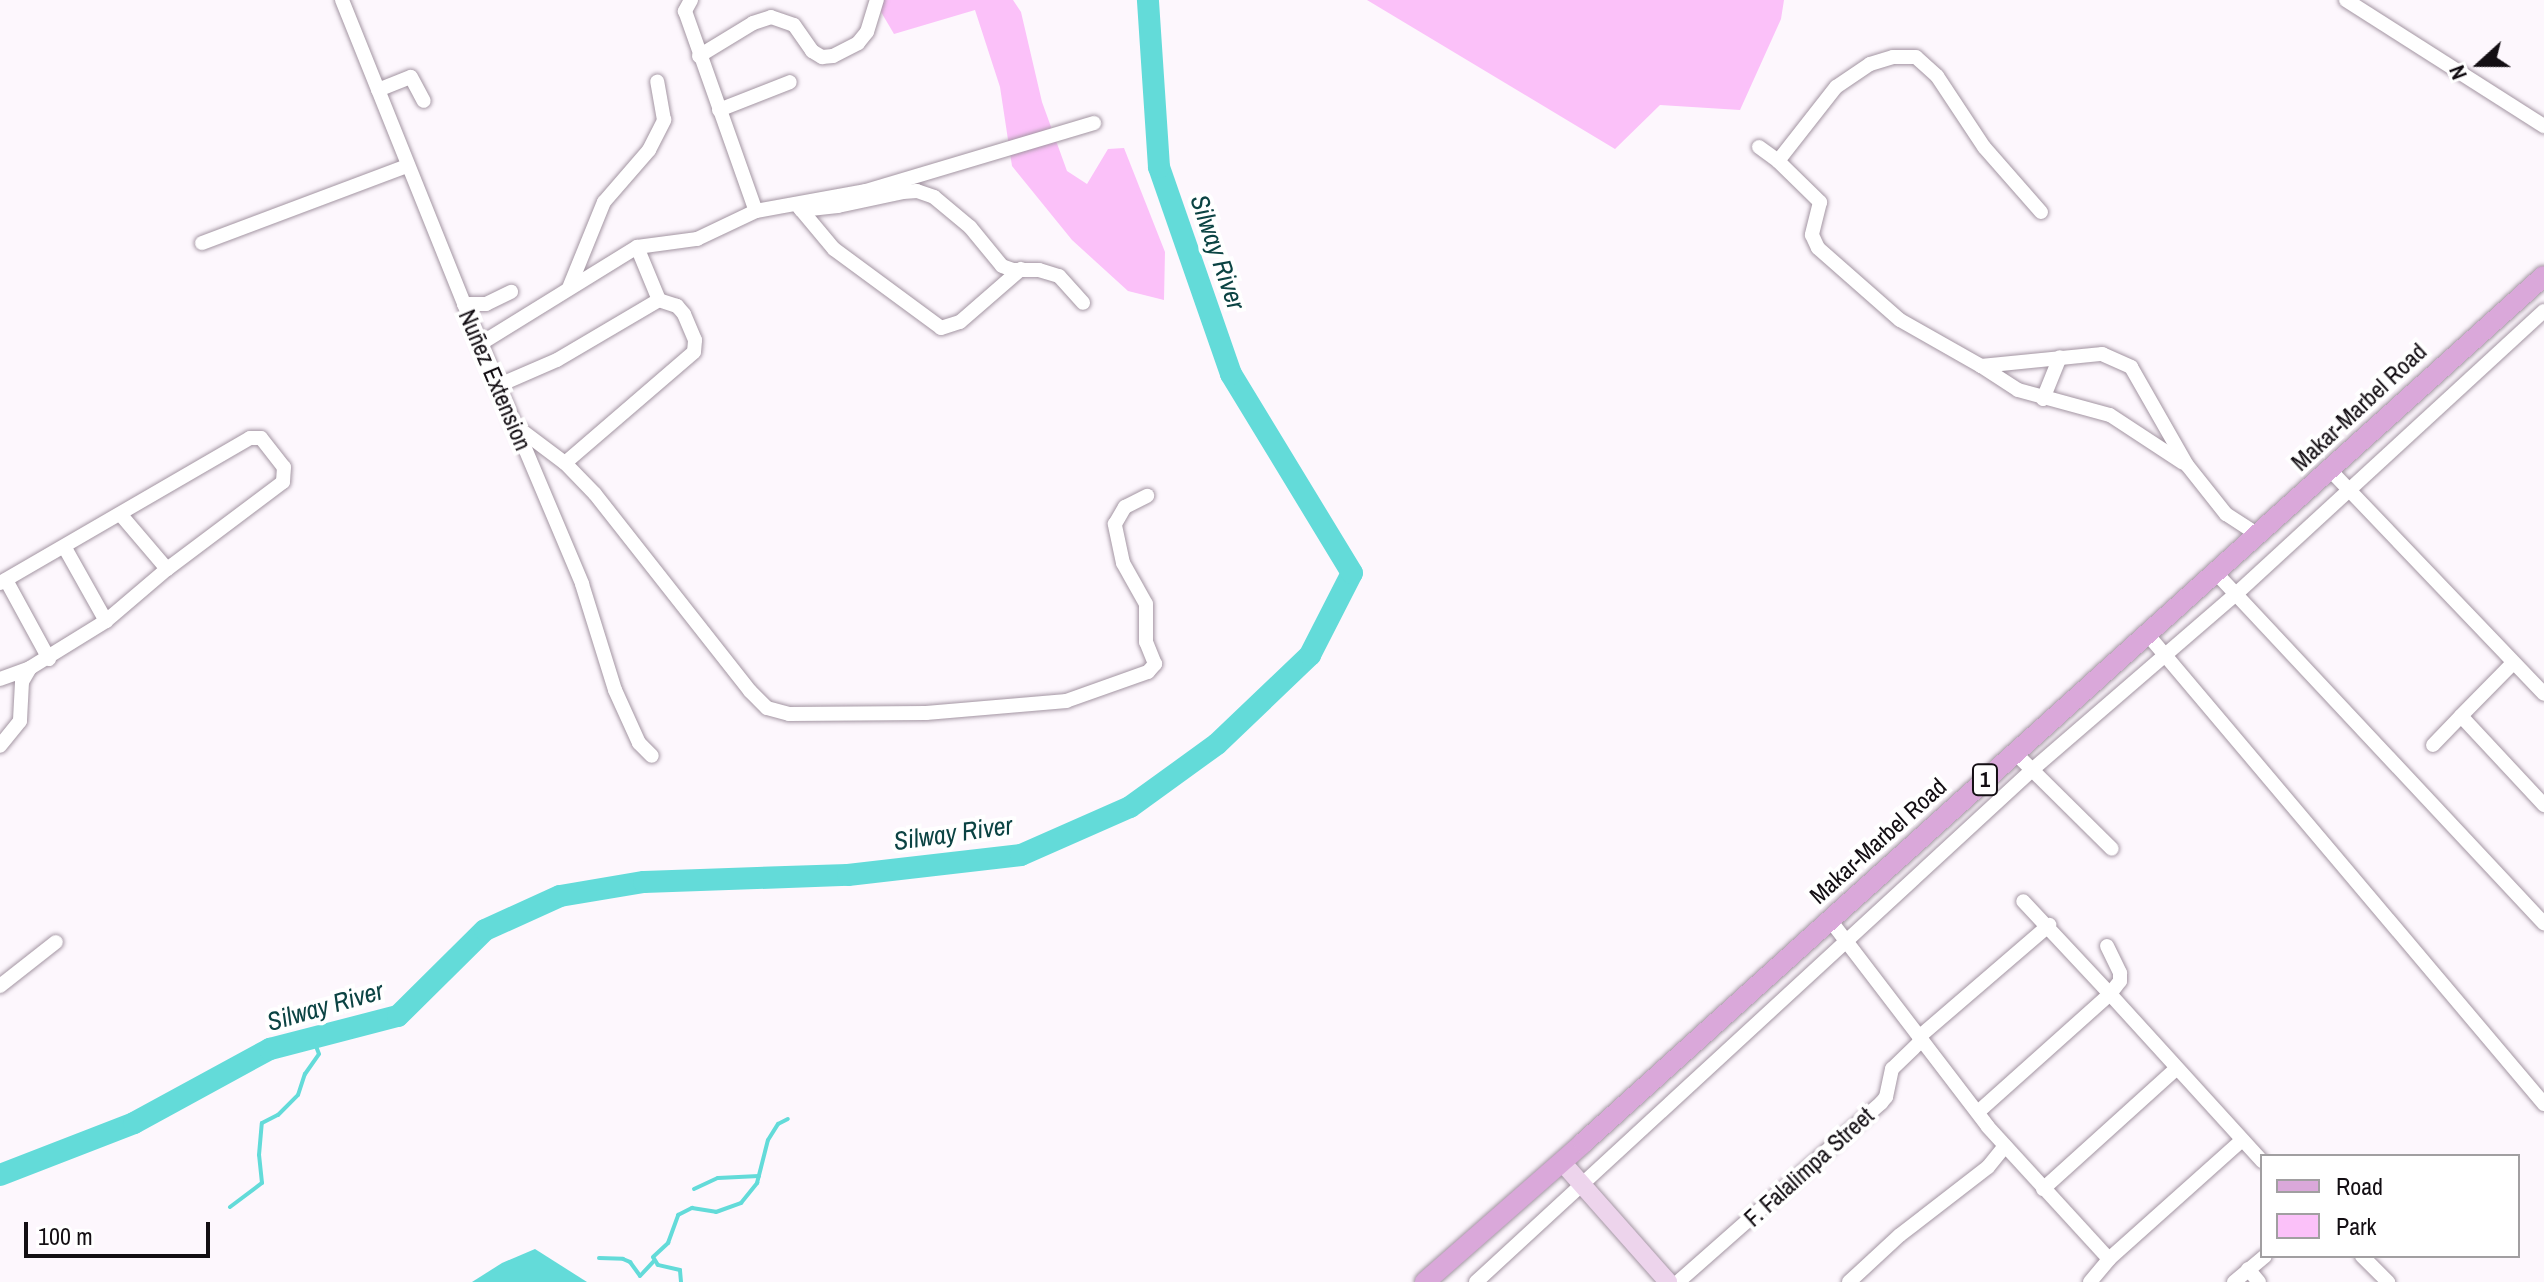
<!DOCTYPE html>
<html>
<head>
<meta charset="utf-8">
<style>
  body { margin:0 }
  #map { position:relative; width:2544px; height:1282px; overflow:hidden; background:#fdf7fd; font-family:"Archivo Narrow",sans-serif }
  div>[style] { position:absolute }
  .green>* { inset:0; background:#fbc1f9 }
  .water>* { inset:0; background:#63dbd9 }
  .stream>* { height:4px; margin:-2px; padding:0 2px; transform-origin:2px; border-radius:2px; background:#63dbd9 }
  .river>* { height:22px; margin:-11px; padding:0 11px; transform-origin:11px; border-radius:11px; background:#63dbd9 }
  .roads { filter:drop-shadow(0 0 2px #a395a2) drop-shadow(0 0 2px #a395a2) }
  .street>* { height:14px; margin:-7px; padding:0 7px; transform-origin:7px; border-radius:7px; background:#fff }
  .secondary>* { height:18px; margin:-9px; padding:0 9px; transform-origin:9px; border-radius:9px; background:#edd4ec }
  .primary>* { height:20px; margin:-10px; padding:0 10px; transform-origin:10px; border-radius:10px; background:#daa8da }
  span { translate:-50% -50%; white-space:nowrap; text-align:center; line-height:1.15; -webkit-text-stroke:8px #fff; paint-order:stroke }
  .shield-label span { padding:2px 6px; background:#fff; border:2px solid; border-radius:6px; -webkit-text-stroke-width:0 }
  .shield-label { font-size:22px; color:#130e13; font-weight:700 }
  .street-label { font-size:24px; color:#130e13 }
  .water-label { font-size:26px; color:#0b4343; font-style:italic }
  .legend { position:absolute; left:2260px; top:1154px; width:260px; height:104px; box-sizing:border-box; background:#fff; border:2px solid #a19fa1; margin:0; padding:10px 14px; list-style:none; font-size:24px; color:#130e13 }
  .legend li { display:flex; align-items:center; gap:16px; height:40px }
  .legend b { width:40px; border:2px solid #a19fa1 }
  .north { position:absolute; left:2440px; top:24px; width:80px; height:80px; -webkit-text-stroke:6px #fff; paint-order:stroke; rotate:249deg; font-size:22px; font-weight:700; line-height:32px; text-align:center; color:#130e13 }
  .north::after { content:''; display:block; margin:auto; width:28px; height:36px; background:#130e13; clip-path:polygon(50% 0,100% 100%,50% 72%,0 100%) }
  .scale { position:absolute; left:24px; top:1222px; width:186px; height:36px; box-sizing:border-box; border:4px solid #130e13; border-top:0; padding-left:10px; font-size:24px; line-height:28px; white-space:nowrap; color:#130e13; -webkit-text-stroke:6px #fff; paint-order:stroke }
</style>
</head>
<body>
<div id="map">
  <div class="green">
    <i style="clip-path:polygon(874px 0,1013px 0,1021px 12px,1042px 102px,1067px 171px,1087px 184px,1108px 149px,1124px 148px,1165px 252px,1164px 300px,1128px 291px,1072px 240px,1012px 166px,1000px 87px,975px 10px,894px 34px)"></i>
    <i style="clip-path:polygon(1367px 0,1784px 0,1781px 19px,1740px 110px,1660px 105px,1615px 149px)"></i>
  </div>
  <div class="water">
    <i style="clip-path:polygon(535px 1249px,587px 1282px,472px 1282px,502px 1263px)"></i>
  </div>
  <div class="stream">
    <i style="left:694px;top:1189px;width:26px;rotate:-25deg"></i>
    <i style="left:718px;top:1178px;width:41px;rotate:-2.8deg"></i>
    <i style="left:230px;top:1207px;width:40px;rotate:-37deg"></i>
    <i style="left:262px;top:1183px;width:28px;rotate:-96deg"></i>
    <i style="left:259px;top:1155px;width:32px;rotate:-85deg"></i>
    <i style="left:262px;top:1123px;width:18px;rotate:-27deg"></i>
    <i style="left:278px;top:1115px;width:28px;rotate:-45deg"></i>
    <i style="left:298px;top:1095px;width:22px;rotate:-72deg"></i>
    <i style="left:305px;top:1074px;width:24px;rotate:-55deg"></i>
    <i style="left:319px;top:1054px;width:25px;rotate:-111deg"></i>
    <i style="left:599px;top:1258px;width:24px;rotate:2deg"></i>
    <i style="left:623px;top:1259px;width:8px;rotate:23deg"></i>
    <i style="left:630px;top:1262px;width:17px;rotate:54deg"></i>
    <i style="left:640px;top:1276px;width:21px;rotate:-47deg"></i>
    <i style="left:681px;top:1282px;width:12px;rotate:-95deg"></i>
    <i style="left:680px;top:1270px;width:23px;rotate:-167deg"></i>
    <i style="left:658px;top:1265px;width:9px;rotate:-122deg"></i>
    <i style="left:653px;top:1257px;width:21px;rotate:-43deg"></i>
    <i style="left:668px;top:1243px;width:30px;rotate:-70deg"></i>
    <i style="left:678px;top:1215px;width:16px;rotate:-27deg"></i>
    <i style="left:692px;top:1208px;width:24px;rotate:9deg"></i>
    <i style="left:716px;top:1212px;width:27px;rotate:-20deg"></i>
    <i style="left:741px;top:1203px;width:26px;rotate:-51deg"></i>
    <i style="left:757px;top:1183px;width:44px;rotate:-75.7deg"></i>
    <i style="left:768px;top:1140px;width:19px;rotate:-58deg"></i>
    <i style="left:778px;top:1124px;width:11px;rotate:-27deg"></i>
  </div>
  <div class="river">
    <i style="left:0;top:1175px;width:144px;rotate:-21.2deg"></i>
    <i style="left:134px;top:1123px;width:155px;rotate:-28.6deg"></i>
    <i style="left:270px;top:1049px;width:132px;rotate:-14.5deg"></i>
    <i style="left:398px;top:1016px;width:122px;rotate:-44.7deg"></i>
    <i style="left:485px;top:930px;width:82px;rotate:-24.4deg"></i>
    <i style="left:560px;top:896px;width:85px;rotate:-9.5deg"></i>
    <i style="left:644px;top:882px;width:204px;rotate:-2deg"></i>
    <i style="left:848px;top:875px;width:174px;rotate:-6.6deg"></i>
    <i style="left:1021px;top:855px;width:119px;rotate:-23.8deg"></i>
    <i style="left:1130px;top:807px;width:107px;rotate:-35.9deg"></i>
    <i style="left:1217px;top:744px;width:129px;rotate:-43.7deg"></i>
    <i style="left:1310px;top:655px;width:92px;rotate:-62.9deg"></i>
    <i style="left:1352px;top:573px;width:233px;rotate:-121.3deg"></i>
    <i style="left:1231px;top:374px;width:219px;rotate:-109.2deg"></i>
    <i style="left:1159px;top:167px;width:167px;rotate:-93.8deg"></i>
  </div>
  <div class="roads">
    <div class="street">
      <i style="left:342px;top:0;width:328px;rotate:68.1deg"></i>
      <i style="left:464px;top:304px;width:304px;rotate:67.1deg"></i>
      <i style="left:582px;top:584px;width:111px;rotate:72.7deg"></i>
      <i style="left:615px;top:690px;width:58px;rotate:65.6deg"></i>
      <i style="left:639px;top:743px;width:18px;rotate:45deg"></i>
      <i style="left:691px;top:0;width:13px;rotate:119deg"></i>
      <i style="left:685px;top:11px;width:212px;rotate:70.5deg"></i>
      <i style="left:2346px;top:0;width:235px;rotate:32.5deg"></i>
      <i style="left:699px;top:56px;width:63px;rotate:-31.4deg"></i>
      <i style="left:753px;top:23px;width:19px;rotate:-18deg"></i>
      <i style="left:771px;top:17px;width:24px;rotate:19deg"></i>
      <i style="left:794px;top:25px;width:32px;rotate:55deg"></i>
      <i style="left:812px;top:51px;width:12px;rotate:31deg"></i>
      <i style="left:822px;top:57px;width:11px;rotate:-5deg"></i>
      <i style="left:833px;top:56px;width:28px;rotate:-27deg"></i>
      <i style="left:858px;top:43px;width:14px;rotate:-51deg"></i>
      <i style="left:867px;top:32px;width:34px;rotate:-73deg"></i>
      <i style="left:378px;top:90px;width:35px;rotate:-22deg"></i>
      <i style="left:411px;top:77px;width:27px;rotate:62deg"></i>
      <i style="left:719px;top:110px;width:76px;rotate:-21.5deg"></i>
      <i style="left:1759px;top:147px;width:24px;rotate:36deg"></i>
      <i style="left:798px;top:206px;width:56px;rotate:50.1deg"></i>
      <i style="left:834px;top:249px;width:133px;rotate:36.4deg"></i>
      <i style="left:941px;top:328px;width:20px;rotate:-18deg"></i>
      <i style="left:960px;top:322px;width:81px;rotate:-41deg"></i>
      <i style="left:801px;top:210px;width:37px;rotate:-6deg"></i>
      <i style="left:838px;top:206px;width:66px;rotate:-12.2deg"></i>
      <i style="left:903px;top:192px;width:14px;rotate:-4deg"></i>
      <i style="left:917px;top:191px;width:18px;rotate:19deg"></i>
      <i style="left:934px;top:197px;width:47px;rotate:39.8deg"></i>
      <i style="left:970px;top:227px;width:50px;rotate:50.6deg"></i>
      <i style="left:1002px;top:266px;width:12px;rotate:20deg"></i>
      <i style="left:1013px;top:270px;width:26px"></i>
      <i style="left:1039px;top:270px;width:21px;rotate:17deg"></i>
      <i style="left:1059px;top:276px;width:36px;rotate:48deg"></i>
      <i style="left:2041px;top:212px;width:86px;rotate:-131.2deg"></i>
      <i style="left:1984px;top:147px;width:85px;rotate:-123.5deg"></i>
      <i style="left:1937px;top:76px;width:28px;rotate:-138deg"></i>
      <i style="left:1916px;top:57px;width:23px;rotate:180deg"></i>
      <i style="left:1893px;top:57px;width:24px;rotate:163deg"></i>
      <i style="left:1870px;top:64px;width:41px;rotate:145.9deg"></i>
      <i style="left:1836px;top:87px;width:94px;rotate:128.1deg"></i>
      <i style="left:1778px;top:161px;width:59px;rotate:44.3deg"></i>
      <i style="left:1820px;top:202px;width:34px;rotate:104deg"></i>
      <i style="left:1812px;top:235px;width:14px;rotate:65deg"></i>
      <i style="left:1818px;top:248px;width:109px;rotate:41.3deg"></i>
      <i style="left:1900px;top:320px;width:93px;rotate:29.6deg"></i>
      <i style="left:1981px;top:366px;width:122px;rotate:-5.7deg"></i>
      <i style="left:2102px;top:354px;width:32px;rotate:24deg"></i>
      <i style="left:2131px;top:367px;width:113px;rotate:60.3deg"></i>
      <i style="left:2187px;top:465px;width:63px;rotate:51.5deg"></i>
      <i style="left:2226px;top:514px;width:37px;rotate:33deg"></i>
      <i style="left:202px;top:243px;width:219px;rotate:-20.6deg"></i>
      <i style="left:569px;top:288px;width:93px;rotate:-67.9deg"></i>
      <i style="left:604px;top:202px;width:69px;rotate:-49.1deg"></i>
      <i style="left:649px;top:150px;width:34px;rotate:-63deg"></i>
      <i style="left:664px;top:120px;width:39px;rotate:-100deg"></i>
      <i style="left:464px;top:304px;width:22px"></i>
      <i style="left:486px;top:304px;width:28px;rotate:-26deg"></i>
      <i style="left:480px;top:344px;width:185px;rotate:-31.7deg"></i>
      <i style="left:637px;top:247px;width:61px;rotate:-7.6deg"></i>
      <i style="left:697px;top:239px;width:65px;rotate:-25.4deg"></i>
      <i style="left:756px;top:211px;width:112px;rotate:-10.3deg"></i>
      <i style="left:866px;top:191px;width:238px;rotate:-16.6deg"></i>
      <i style="left:1981px;top:366px;width:44px;rotate:33deg"></i>
      <i style="left:2018px;top:390px;width:95px;rotate:15.2deg"></i>
      <i style="left:2110px;top:415px;width:87px;rotate:33.3deg"></i>
      <i style="left:497px;top:386px;width:65px;rotate:-23.4deg"></i>
      <i style="left:557px;top:360px;width:118px;rotate:-30.5deg"></i>
      <i style="left:659px;top:300px;width:57px;rotate:-112.5deg"></i>
      <i style="left:2043px;top:399px;width:45px;rotate:-68deg"></i>
      <i style="left:513px;top:424px;width:65px;rotate:36.9deg"></i>
      <i style="left:565px;top:463px;width:43px;rotate:45.9deg"></i>
      <i style="left:595px;top:494px;width:251px;rotate:51.8deg"></i>
      <i style="left:750px;top:691px;width:24px;rotate:45deg"></i>
      <i style="left:767px;top:708px;width:23px;rotate:15deg"></i>
      <i style="left:789px;top:714px;width:137px;rotate:-0.4deg"></i>
      <i style="left:926px;top:713px;width:141px;rotate:-4.9deg"></i>
      <i style="left:1066px;top:701px;width:87px;rotate:-19.5deg"></i>
      <i style="left:1148px;top:672px;width:11px;rotate:-49deg"></i>
      <i style="left:1155px;top:664px;width:24px;rotate:-112deg"></i>
      <i style="left:1146px;top:642px;width:38px;rotate:-90deg"></i>
      <i style="left:1146px;top:604px;width:47px;rotate:-119.3deg"></i>
      <i style="left:1123px;top:563px;width:40px;rotate:-102deg"></i>
      <i style="left:1115px;top:524px;width:20px;rotate:-60deg"></i>
      <i style="left:1125px;top:507px;width:25px;rotate:-27deg"></i>
      <i style="left:565px;top:463px;width:170px;rotate:-40.7deg"></i>
      <i style="left:694px;top:352px;width:12px;rotate:-85deg"></i>
      <i style="left:695px;top:340px;width:28px;rotate:-113deg"></i>
      <i style="left:684px;top:314px;width:11px;rotate:-131deg"></i>
      <i style="left:677px;top:306px;width:19px;rotate:-162deg"></i>
      <i style="left:2331px;top:471px;width:308px;rotate:46.3deg"></i>
      <i style="left:121px;top:515px;width:71px;rotate:49.6deg"></i>
      <i style="left:65px;top:548px;width:84px;rotate:60.7deg"></i>
      <i style="left:2216px;top:573px;width:480px;rotate:46.9deg"></i>
      <i style="left:6px;top:580px;width:90px;rotate:61.4deg"></i>
      <i style="left:0;top:583px;width:289px;rotate:-30.1deg"></i>
      <i style="left:250px;top:438px;width:11px"></i>
      <i style="left:261px;top:438px;width:37px;rotate:52deg"></i>
      <i style="left:284px;top:467px;width:15px;rotate:94deg"></i>
      <i style="left:283px;top:482px;width:145px;rotate:143.1deg"></i>
      <i style="left:167px;top:569px;width:80px;rotate:139.6deg"></i>
      <i style="left:106px;top:621px;width:89px;rotate:148.3deg"></i>
      <i style="left:30px;top:668px;width:16px;rotate:120deg"></i>
      <i style="left:22px;top:682px;width:39px;rotate:93deg"></i>
      <i style="left:20px;top:721px;width:32px;rotate:129deg"></i>
      <i style="left:2148px;top:635px;width:614px;rotate:49.82deg"></i>
      <i style="left:2513px;top:663px;width:74px;rotate:134.5deg"></i>
      <i style="left:2461px;top:716px;width:122px;rotate:47deg"></i>
      <i style="left:0;top:679px;width:32px;rotate:-20deg"></i>
      <i style="left:2433px;top:745px;width:40px;rotate:-46deg"></i>
      <i style="left:2015px;top:753px;width:136px;rotate:44.7deg"></i>
      <i style="left:1830px;top:920px;width:260px;rotate:52.6deg"></i>
      <i style="left:1988px;top:1127px;width:179px;rotate:47.5deg"></i>
      <i style="left:2107px;top:946px;width:30px;rotate:64deg"></i>
      <i style="left:2120px;top:973px;width:8px;rotate:90deg"></i>
      <i style="left:2120px;top:981px;width:16px;rotate:128deg"></i>
      <i style="left:2110px;top:994px;width:226px;rotate:47.7deg"></i>
      <i style="left:0;top:986px;width:71px;rotate:-38.2deg"></i>
      <i style="left:1919px;top:1037px;width:172px;rotate:-40.7deg"></i>
      <i style="left:1978px;top:1112px;width:177px;rotate:-41.8deg"></i>
      <i style="left:2110px;top:994px;width:127px;rotate:-133.1deg"></i>
      <i style="left:2043px;top:1189px;width:179px;rotate:-42.1deg"></i>
      <i style="left:2362px;top:1256px;width:37px;rotate:45deg"></i>
      <i style="left:2248px;top:1269px;width:17px;rotate:50deg"></i>
      <i style="left:1476px;top:1282px;width:756px;rotate:-42.64deg"></i>
      <i style="left:2032px;top:770px;width:269px;rotate:-40.8deg"></i>
      <i style="left:2236px;top:594px;width:418px;rotate:-42.6deg"></i>
      <i style="left:1678px;top:1282px;width:271px;rotate:-41.4deg"></i>
      <i style="left:1881px;top:1103px;width:8px;rotate:-50deg"></i>
      <i style="left:1886px;top:1097px;width:29px;rotate:-78deg"></i>
      <i style="left:1892px;top:1069px;width:42px;rotate:-44deg"></i>
      <i style="left:1849px;top:1282px;width:69px;rotate:-42.7deg"></i>
      <i style="left:1900px;top:1235px;width:111px;rotate:-37.7deg"></i>
      <i style="left:1988px;top:1167px;width:27px;rotate:-51deg"></i>
      <i style="left:2090px;top:1282px;width:30px;rotate:-50deg"></i>
      <i style="left:2109px;top:1259px;width:178px;rotate:-41.8deg"></i>
      <i style="left:2234px;top:1282px;width:40px;rotate:-40deg"></i>
    </div>
    <div class="secondary">
      <i style="left:1562px;top:1162px;width:160px;rotate:48.5deg"></i>
    </div>
    <div class="primary">
      <i style="left:1425px;top:1282px;width:210px;rotate:-41.3deg"></i>
      <i style="left:1583px;top:1143px;width:1294px;rotate:-42.06deg"></i>
    </div>
  </div>
  <div class="shield-label">
    <span style="left:1985px;top:780px">1</span>
  </div>
  <div class="street-label">
    <span style="left:495px;top:380px;rotate:67deg">Nuñez Extension</span>
    <span style="left:2359px;top:407px;rotate:-43deg">Makar-Marbel Road</span>
    <span style="left:1878px;top:841px;rotate:-42deg">Makar-Marbel Road</span>
    <span style="left:1809px;top:1167px;rotate:-42deg">F. Falalimpa Street</span>
  </div>
  <div class="water-label">
    <span style="left:1218px;top:252px;rotate:71deg">Silway River</span>
    <span style="left:953px;top:833px;rotate:-8deg">Silway River</span>
    <span style="left:325px;top:1006px;rotate:-16deg">Silway River</span>
  </div>
  <ul class="legend">
  <li><b style="height:10px;background:#daa8da"></b>Road</li>
  <li><b style="height:22px;background:#fbc1f9"></b>Park</li>
  </ul>
  <div class="north">N</div>
  <div class="scale">100 m</div>
</div>
</body>
</html>
